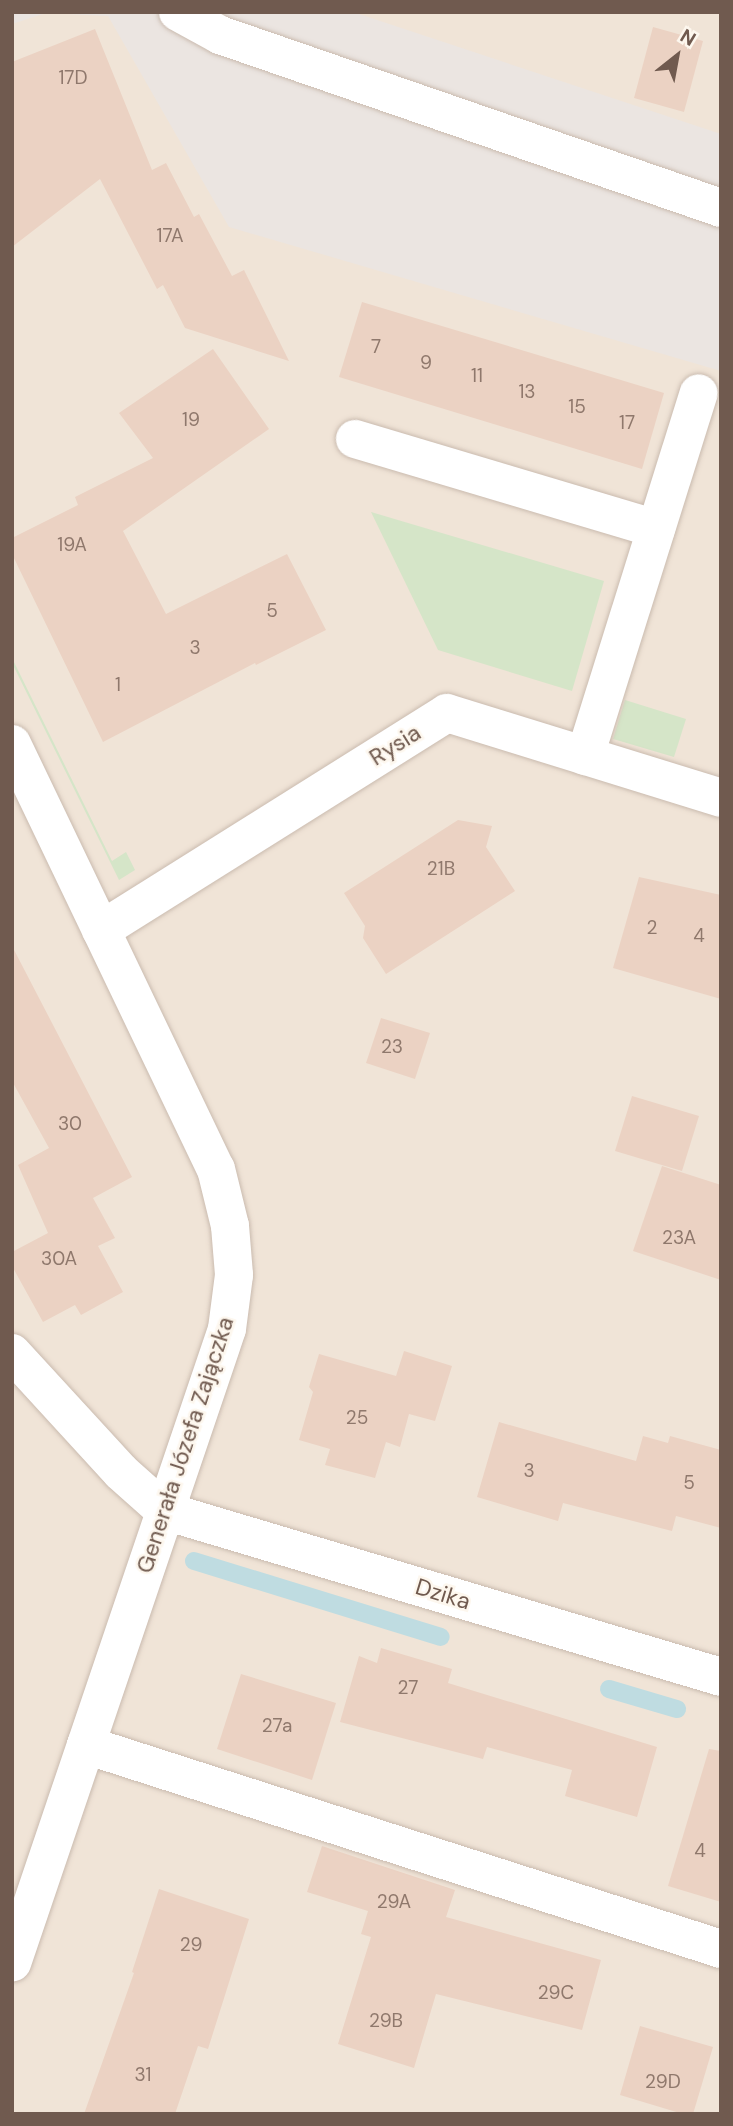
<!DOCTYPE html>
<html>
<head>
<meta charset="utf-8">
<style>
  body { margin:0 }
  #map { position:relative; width:733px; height:2126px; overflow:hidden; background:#faf2e8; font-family:"DM Sans",sans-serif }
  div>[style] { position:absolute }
  .residential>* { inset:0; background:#f0e4d7 }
  .industrial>* { inset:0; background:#ebe5e1 }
  .green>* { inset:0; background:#d5e5c8 }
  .stream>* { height:18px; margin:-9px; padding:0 9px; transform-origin:9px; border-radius:9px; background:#bfdce1 }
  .building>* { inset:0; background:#ebd2c3 }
  .roads { filter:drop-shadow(0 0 2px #cabbaf) drop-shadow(0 0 2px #cabbaf) }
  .minor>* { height:38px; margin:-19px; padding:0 19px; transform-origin:19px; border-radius:19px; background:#fff }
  span { translate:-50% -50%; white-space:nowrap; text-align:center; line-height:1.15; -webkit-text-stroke:5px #fdf7ee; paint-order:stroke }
  .number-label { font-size:19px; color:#8f786c }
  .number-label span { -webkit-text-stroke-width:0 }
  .street-label { font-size:23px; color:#705a4f }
  .frame { position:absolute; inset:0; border:14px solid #705a4f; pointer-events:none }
  .north { position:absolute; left:642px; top:21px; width:70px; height:70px; -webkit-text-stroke:5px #fdf7ee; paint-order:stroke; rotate:31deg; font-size:19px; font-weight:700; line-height:28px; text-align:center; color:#705a4f }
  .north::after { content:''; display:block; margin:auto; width:24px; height:32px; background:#705a4f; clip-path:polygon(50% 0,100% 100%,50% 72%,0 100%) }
</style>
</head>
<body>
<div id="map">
  <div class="residential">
    <i style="clip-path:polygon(12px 12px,721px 12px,721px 2114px,12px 2114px)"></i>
  </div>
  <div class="industrial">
    <i style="clip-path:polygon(12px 12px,353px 12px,721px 134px,721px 371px,229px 227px,108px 16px,46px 13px,12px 24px)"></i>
  </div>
  <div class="green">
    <i style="clip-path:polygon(371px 512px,604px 581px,572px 691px,438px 650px)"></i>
    <i style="clip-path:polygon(12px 658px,112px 861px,126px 852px,135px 870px,119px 880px,12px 663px)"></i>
    <i style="clip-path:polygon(625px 700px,686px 719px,674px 757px,613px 739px)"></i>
  </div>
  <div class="stream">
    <i style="left:194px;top:1561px;width:258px;rotate:17.1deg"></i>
    <i style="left:609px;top:1689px;width:71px;rotate:16.4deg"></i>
  </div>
  <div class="building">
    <i style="clip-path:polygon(653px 27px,703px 41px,684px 112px,634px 98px)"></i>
    <i style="clip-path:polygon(95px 29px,152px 170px,166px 163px,194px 217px,199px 214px,232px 276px,244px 270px,289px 361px,185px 328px,163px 285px,157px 289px,100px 179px,12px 247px,12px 62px)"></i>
    <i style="clip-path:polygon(362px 302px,664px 393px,642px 469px,339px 377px)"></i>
    <i style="clip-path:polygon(213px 349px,269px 429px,123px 531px,166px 614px,287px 554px,326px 630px,256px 665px,255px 663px,103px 742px,12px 554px,12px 538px,78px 505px,75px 497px,153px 458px,119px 413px)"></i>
    <i style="clip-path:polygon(458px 820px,492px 826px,486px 847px,515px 891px,386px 974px,363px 938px,365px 926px,344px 893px)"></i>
    <i style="clip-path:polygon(639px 877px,721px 895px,721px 999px,613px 968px)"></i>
    <i style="clip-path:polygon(12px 946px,132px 1177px,93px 1198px,115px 1238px,98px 1246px,123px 1292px,81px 1315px,75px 1305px,43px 1322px,12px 1266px,12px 1252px,48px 1233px,18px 1165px,49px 1148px,12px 1081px)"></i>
    <i style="clip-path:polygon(381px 1018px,430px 1033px,415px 1079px,366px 1063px)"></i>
    <i style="clip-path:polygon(632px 1096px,699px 1116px,682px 1171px,615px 1151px)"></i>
    <i style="clip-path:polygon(662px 1166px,721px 1185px,721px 1280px,633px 1251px)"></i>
    <i style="clip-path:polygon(404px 1351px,452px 1366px,435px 1421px,409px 1414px,400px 1447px,386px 1442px,375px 1478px,325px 1465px,330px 1449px,299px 1440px,313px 1392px,309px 1387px,319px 1354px,396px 1376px)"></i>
    <i style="clip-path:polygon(499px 1422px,636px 1461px,643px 1436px,668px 1443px,670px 1436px,721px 1450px,721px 1528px,676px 1516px,672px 1531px,563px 1503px,558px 1521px,477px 1497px)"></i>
    <i style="clip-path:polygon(381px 1648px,452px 1669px,448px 1683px,657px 1747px,637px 1817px,565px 1796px,572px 1770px,487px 1747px,483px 1759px,340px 1722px,359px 1656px,377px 1663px)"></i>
    <i style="clip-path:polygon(241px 1674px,336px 1703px,312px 1780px,217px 1749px)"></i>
    <i style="clip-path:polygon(709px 1749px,721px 1751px,721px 1902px,668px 1886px)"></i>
    <i style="clip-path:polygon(322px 1846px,455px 1890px,446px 1917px,601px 1960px,582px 2030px,436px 1994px,414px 2068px,338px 2044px,371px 1937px,361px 1934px,368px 1911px,307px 1892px)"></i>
    <i style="clip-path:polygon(159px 1889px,249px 1919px,208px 2049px,198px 2046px,175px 2114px,84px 2114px,134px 1973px,132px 1972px)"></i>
    <i style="clip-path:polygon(640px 2026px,713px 2047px,693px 2114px,683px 2114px,620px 2095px)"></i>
  </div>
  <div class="roads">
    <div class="minor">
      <i style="left:178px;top:12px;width:48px;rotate:28.7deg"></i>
      <i style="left:220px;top:35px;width:530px;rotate:19.05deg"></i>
      <i style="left:355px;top:439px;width:314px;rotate:16.6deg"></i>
      <i style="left:12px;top:744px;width:471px;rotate:64.4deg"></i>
      <i style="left:216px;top:1169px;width:59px;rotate:76.2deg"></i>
      <i style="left:230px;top:1226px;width:49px;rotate:85.3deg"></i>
      <i style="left:234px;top:1275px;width:54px;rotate:97.4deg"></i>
      <i style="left:227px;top:1329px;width:669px;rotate:108.73deg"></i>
      <i style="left:585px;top:756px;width:380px;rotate:-72.6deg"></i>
      <i style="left:101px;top:930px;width:408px;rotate:-32.1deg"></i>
      <i style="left:447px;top:713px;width:287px;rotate:17.2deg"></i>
      <i style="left:12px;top:1353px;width:161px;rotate:47.5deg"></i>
      <i style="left:121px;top:1472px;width:59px;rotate:41.6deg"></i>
      <i style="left:165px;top:1511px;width:580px;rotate:16.62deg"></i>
      <i style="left:86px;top:1745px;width:667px;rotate:17.81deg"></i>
    </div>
  </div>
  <div class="number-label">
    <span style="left:73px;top:78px">17D</span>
    <span style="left:170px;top:236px">17A</span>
    <span style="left:376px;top:347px">7</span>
    <span style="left:426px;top:363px">9</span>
    <span style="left:477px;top:376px">11</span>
    <span style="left:527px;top:392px">13</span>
    <span style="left:577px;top:407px">15</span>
    <span style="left:191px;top:420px">19</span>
    <span style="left:627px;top:423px">17</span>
    <span style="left:72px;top:545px">19A</span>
    <span style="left:272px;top:611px">5</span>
    <span style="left:195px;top:648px">3</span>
    <span style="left:118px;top:685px">1</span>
    <span style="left:441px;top:869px">21B</span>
    <span style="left:652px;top:928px">2</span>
    <span style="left:699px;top:936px">4</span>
    <span style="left:392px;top:1047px">23</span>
    <span style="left:70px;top:1124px">30</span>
    <span style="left:679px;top:1238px">23A</span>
    <span style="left:59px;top:1259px">30A</span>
    <span style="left:357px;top:1418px">25</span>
    <span style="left:529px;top:1471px">3</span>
    <span style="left:689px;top:1483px">5</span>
    <span style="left:408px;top:1688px">27</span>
    <span style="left:277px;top:1726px">27a</span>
    <span style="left:700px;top:1851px">4</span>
    <span style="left:394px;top:1902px">29A</span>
    <span style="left:191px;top:1945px">29</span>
    <span style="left:556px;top:1993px">29C</span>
    <span style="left:386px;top:2021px">29B</span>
    <span style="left:143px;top:2075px">31</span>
    <span style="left:663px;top:2082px">29D</span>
  </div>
  <div class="street-label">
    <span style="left:395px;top:745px;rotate:-32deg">Rysia</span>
    <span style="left:185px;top:1445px;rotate:-72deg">Generała Józefa Zajączka</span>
    <span style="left:443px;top:1594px;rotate:17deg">Dzika</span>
  </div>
  <div class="frame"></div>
  <div class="north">N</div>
</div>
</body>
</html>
